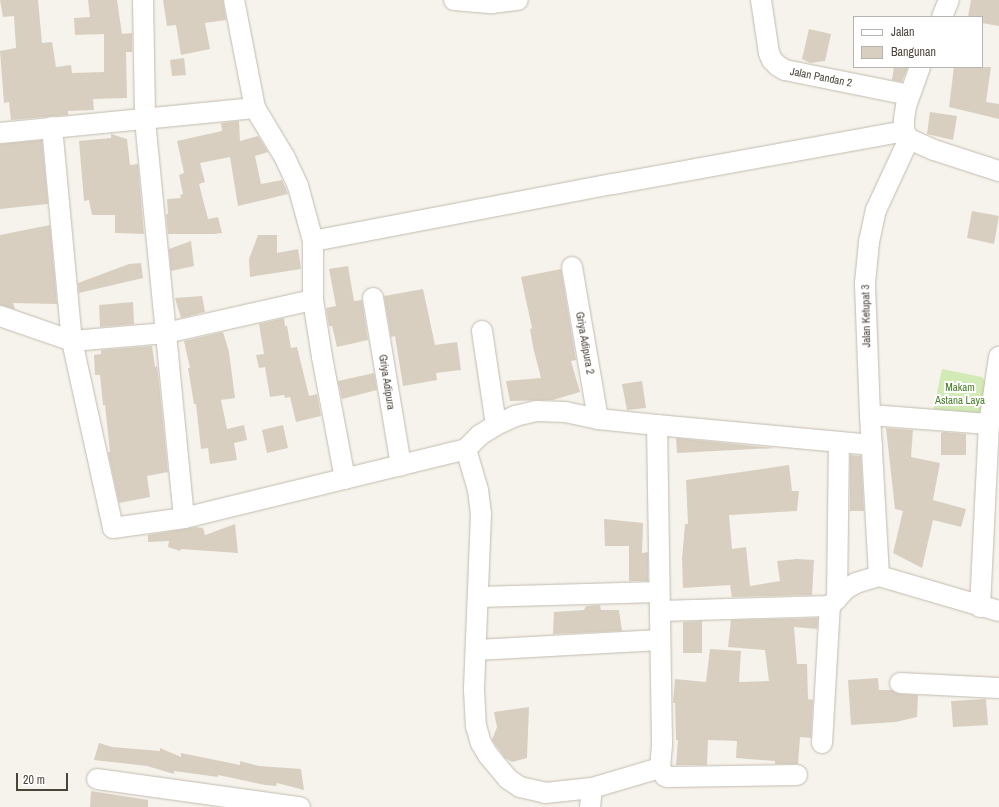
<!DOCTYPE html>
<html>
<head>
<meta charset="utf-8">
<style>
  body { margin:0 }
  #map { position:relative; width:999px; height:807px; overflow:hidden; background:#f6f3ec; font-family:"Archivo Narrow",sans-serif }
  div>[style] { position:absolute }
  .green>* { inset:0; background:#d2eab5 }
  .building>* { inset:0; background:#d8cfc1 }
  .roads { filter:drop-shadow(0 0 1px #c2bbae) drop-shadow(0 0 1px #c2bbae) }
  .minor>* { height:20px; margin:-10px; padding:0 10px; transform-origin:10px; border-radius:10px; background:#fff }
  span { translate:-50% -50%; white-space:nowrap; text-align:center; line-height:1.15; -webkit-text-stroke:4px #fff; paint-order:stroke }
  .street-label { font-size:11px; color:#4b4439 }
  .park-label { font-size:11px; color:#4a7f2a }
  .legend { position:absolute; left:853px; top:16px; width:130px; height:52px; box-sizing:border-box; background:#fff; border:1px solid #b7b4b0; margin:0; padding:5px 7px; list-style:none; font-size:12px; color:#4b4439 }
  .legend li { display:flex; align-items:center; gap:8px; height:20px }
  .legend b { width:20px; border:1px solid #b7b4b0 }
  .scale { position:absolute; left:16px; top:773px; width:52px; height:18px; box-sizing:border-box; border:2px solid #4b4439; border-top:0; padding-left:5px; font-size:12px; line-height:14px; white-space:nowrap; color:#4b4439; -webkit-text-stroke:3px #fff; paint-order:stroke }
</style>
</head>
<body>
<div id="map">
  <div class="green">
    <i style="clip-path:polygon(942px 369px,982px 377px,987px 384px,986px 403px,979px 415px,933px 412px)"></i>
  </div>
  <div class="building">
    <i style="clip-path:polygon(0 0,38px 0,42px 43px,52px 42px,56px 67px,71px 65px,72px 73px,104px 72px,104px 34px,75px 35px,74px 18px,90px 17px,88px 0,117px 0,122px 34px,132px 33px,132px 52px,126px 52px,127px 98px,93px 99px,94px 110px,68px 111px,68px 115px,11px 120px,9px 102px,4px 103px,0 51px,16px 48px,14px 16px,3px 17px)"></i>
    <i style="clip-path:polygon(163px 0,223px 0,226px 20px,205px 23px,210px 49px,181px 55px,176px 25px,167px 26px)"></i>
    <i style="clip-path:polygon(971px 0,999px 0,999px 26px,982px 23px,982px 17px,968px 17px)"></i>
    <i style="clip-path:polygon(809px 29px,831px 34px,825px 61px,810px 63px,802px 59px)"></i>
    <i style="clip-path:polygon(184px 58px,186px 75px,172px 76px,170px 60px)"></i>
    <i style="clip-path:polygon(894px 67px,908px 67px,902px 82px,892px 80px)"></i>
    <i style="clip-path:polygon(954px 67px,991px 67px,986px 102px,999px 104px,999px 119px,949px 107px)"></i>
    <i style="clip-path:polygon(930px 112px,957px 116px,953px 140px,927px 134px)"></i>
    <i style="clip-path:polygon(239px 121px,240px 141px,258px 136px,268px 152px,255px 156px,261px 184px,282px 180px,288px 194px,238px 206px,230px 157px,200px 163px,205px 182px,199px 184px,208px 219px,218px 217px,222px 233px,214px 234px,168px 234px,166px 214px,168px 214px,167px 199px,181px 198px,180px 195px,183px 194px,179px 175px,184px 173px,177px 141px,222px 131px,221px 123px)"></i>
    <i style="clip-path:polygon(111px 134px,127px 139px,130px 165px,138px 164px,144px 234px,115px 233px,115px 215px,92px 215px,89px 200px,84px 201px,79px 141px,111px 138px)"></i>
    <i style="clip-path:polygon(42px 140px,48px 204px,0 209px,0 144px)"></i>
    <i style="clip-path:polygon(972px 211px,999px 216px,994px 244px,967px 238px)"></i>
    <i style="clip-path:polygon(50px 225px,57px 304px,13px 303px,15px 309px,0 305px,0 235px)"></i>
    <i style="clip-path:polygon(258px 235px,277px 235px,277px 253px,298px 249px,301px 269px,250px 277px,249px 259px)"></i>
    <i style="clip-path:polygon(191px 241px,194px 266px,171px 271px,169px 249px)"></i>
    <i style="clip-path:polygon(141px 263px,143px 278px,79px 293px,78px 283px,129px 264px)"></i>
    <i style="clip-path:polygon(348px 266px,354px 301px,362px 300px,368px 340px,337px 347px,332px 326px,329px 326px,326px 308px,336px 306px,329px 269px)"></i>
    <i style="clip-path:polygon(561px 269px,576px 360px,571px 361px,580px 392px,553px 400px,510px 401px,506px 381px,541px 378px,533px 347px,530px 329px,532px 328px,521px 277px)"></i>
    <i style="clip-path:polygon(423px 289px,435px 345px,457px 342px,461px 370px,436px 373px,437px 380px,403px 386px,395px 336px,391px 337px,384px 296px)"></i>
    <i style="clip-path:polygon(202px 296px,205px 312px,181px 318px,175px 298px)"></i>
    <i style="clip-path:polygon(133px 302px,134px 324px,100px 327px,99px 305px)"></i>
    <i style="clip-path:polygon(284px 318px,285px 326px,287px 326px,291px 348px,297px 347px,309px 396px,317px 394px,321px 416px,296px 422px,290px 397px,285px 398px,284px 395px,270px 397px,265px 367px,259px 368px,256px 355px,264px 354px,259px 324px)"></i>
    <i style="clip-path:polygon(223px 332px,229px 352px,235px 398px,221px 400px,227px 429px,244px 425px,247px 440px,234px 443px,237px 460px,210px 464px,208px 448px,201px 449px,196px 404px,194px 404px,188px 368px,190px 368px,184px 341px)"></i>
    <i style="clip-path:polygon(152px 346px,155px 367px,157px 366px,159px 382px,168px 472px,147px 476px,150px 497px,119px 503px,108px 452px,110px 452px,105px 405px,103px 405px,100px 375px,95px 375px,94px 355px,101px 354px,101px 350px)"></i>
    <i style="clip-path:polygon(374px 373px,377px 390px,342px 399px,338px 381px)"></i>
    <i style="clip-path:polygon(642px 381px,646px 408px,627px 410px,622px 384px)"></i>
    <i style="clip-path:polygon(283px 425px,288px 448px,267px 453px,262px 430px)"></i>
    <i style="clip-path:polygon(886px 428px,913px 430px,911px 457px,940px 463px,933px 500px,966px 509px,961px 527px,933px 520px,922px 568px,893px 553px,903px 511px,895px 509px)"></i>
    <i style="clip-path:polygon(944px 432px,966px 434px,966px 455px,941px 455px,941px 433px)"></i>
    <i style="clip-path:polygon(676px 438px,775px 448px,677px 453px)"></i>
    <i style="clip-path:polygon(850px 455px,861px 456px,864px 511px,850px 511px)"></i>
    <i style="clip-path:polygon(789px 465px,792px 491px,799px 491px,797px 511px,729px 515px,732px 549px,746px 547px,750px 586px,780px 581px,777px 561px,797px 559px,814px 560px,812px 595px,732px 597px,730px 585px,683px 588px,682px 559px,685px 524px,688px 524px,686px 480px)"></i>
    <i style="clip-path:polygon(604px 519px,643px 523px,642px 553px,648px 552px,648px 581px,629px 581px,629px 546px,605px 546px)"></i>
    <i style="clip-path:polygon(235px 524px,238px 553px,181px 549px,180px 551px,168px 547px,169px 541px,148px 542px,148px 535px,196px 527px,203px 528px,205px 535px)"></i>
    <i style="clip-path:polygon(600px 605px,601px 610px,619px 610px,622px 631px,553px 634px,554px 612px,584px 610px,586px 606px)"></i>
    <i style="clip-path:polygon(818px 618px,817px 629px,794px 627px,797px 664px,807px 664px,808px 699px,813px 700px,811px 738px,800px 737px,798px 764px,775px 764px,775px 761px,736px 758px,737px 741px,708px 740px,707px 765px,676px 765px,678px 740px,676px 740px,675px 703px,673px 703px,675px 679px,706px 682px,710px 649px,741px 651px,739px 682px,769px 681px,765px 650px,728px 647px,731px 620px)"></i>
    <i style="clip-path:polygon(702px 621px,702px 653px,683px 653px,683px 622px)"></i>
    <i style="clip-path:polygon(878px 678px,879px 690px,892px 690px,899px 694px,918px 695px,917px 717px,896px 722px,851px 725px,848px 680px)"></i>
    <i style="clip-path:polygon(986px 699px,988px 725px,953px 727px,951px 701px)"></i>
    <i style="clip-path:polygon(529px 707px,527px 758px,512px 762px,505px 758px,492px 740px,497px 727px,494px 712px)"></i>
    <i style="clip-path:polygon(99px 743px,112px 747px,160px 751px,160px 748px,181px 757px,181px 753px,240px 765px,240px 761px,259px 766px,301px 769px,304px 790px,277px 783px,276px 786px,265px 785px,218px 775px,218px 777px,174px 771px,174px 774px,147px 766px,94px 760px)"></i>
    <i style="clip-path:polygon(91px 791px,148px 800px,148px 807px,90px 807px)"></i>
  </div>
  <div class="roads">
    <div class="minor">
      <i style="left:143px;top:0;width:120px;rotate:89deg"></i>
      <i style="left:145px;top:120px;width:400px;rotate:84.4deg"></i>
      <i style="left:234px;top:0;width:110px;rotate:79deg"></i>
      <i style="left:255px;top:108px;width:58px;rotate:59deg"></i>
      <i style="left:285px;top:158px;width:31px;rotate:65deg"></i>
      <i style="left:298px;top:186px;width:57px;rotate:74.7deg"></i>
      <i style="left:313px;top:241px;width:59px;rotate:90deg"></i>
      <i style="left:313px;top:300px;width:58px;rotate:81deg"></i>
      <i style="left:322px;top:357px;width:124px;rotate:79.3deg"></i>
      <i style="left:454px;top:0;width:38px;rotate:5deg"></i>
      <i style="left:492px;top:3px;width:26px;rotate:-7deg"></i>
      <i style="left:761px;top:0;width:54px;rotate:81.4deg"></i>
      <i style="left:769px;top:53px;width:8px;rotate:67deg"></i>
      <i style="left:772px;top:60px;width:8px;rotate:45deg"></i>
      <i style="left:778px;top:66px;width:8px;rotate:30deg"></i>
      <i style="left:785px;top:70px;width:126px;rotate:11.4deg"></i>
      <i style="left:942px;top:17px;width:18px;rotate:-68deg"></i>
      <i style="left:52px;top:127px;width:215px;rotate:84.7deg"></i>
      <i style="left:72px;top:341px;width:94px;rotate:-4.9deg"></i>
      <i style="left:166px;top:333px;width:151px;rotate:-12.7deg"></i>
      <i style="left:0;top:133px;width:256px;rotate:-5.6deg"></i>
      <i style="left:909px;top:139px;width:27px;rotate:24deg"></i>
      <i style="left:934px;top:150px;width:68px;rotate:17.9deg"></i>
      <i style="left:313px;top:241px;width:305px;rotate:-10.8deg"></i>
      <i style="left:613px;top:184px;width:296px;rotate:-10.3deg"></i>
      <i style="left:572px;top:267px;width:154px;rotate:80.3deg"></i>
      <i style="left:373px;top:298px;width:170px;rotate:80.5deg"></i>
      <i style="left:0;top:316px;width:76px;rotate:19.1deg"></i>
      <i style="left:72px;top:341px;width:191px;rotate:77.6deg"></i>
      <i style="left:113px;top:528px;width:72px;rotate:-8deg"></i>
      <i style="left:184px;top:518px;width:290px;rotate:-13.7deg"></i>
      <i style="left:466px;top:449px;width:43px;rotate:73.7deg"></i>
      <i style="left:478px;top:490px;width:24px;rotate:83deg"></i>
      <i style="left:481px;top:514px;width:176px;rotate:92.3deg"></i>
      <i style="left:474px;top:690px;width:36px;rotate:87deg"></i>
      <i style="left:476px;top:726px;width:18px;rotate:74deg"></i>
      <i style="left:481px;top:743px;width:14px;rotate:60deg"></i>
      <i style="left:488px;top:755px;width:31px;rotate:50deg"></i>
      <i style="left:508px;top:779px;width:14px;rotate:34deg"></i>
      <i style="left:520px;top:787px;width:26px;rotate:13deg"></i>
      <i style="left:545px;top:793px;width:47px;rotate:-6.1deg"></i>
      <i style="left:592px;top:788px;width:71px;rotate:-16.4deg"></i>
      <i style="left:660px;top:768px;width:25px;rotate:-85deg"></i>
      <i style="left:662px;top:743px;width:318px;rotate:-90.9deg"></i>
      <i style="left:657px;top:425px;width:216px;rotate:5.3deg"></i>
      <i style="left:482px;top:331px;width:95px;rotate:81.5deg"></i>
      <i style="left:870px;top:415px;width:119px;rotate:4.3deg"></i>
      <i style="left:466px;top:449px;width:20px;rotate:-45deg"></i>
      <i style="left:480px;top:435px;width:19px;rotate:-32deg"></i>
      <i style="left:496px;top:425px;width:21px;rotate:-25deg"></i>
      <i style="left:515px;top:416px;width:22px;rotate:-13deg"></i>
      <i style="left:536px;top:411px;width:29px;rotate:2deg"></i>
      <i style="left:565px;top:412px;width:34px;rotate:12deg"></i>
      <i style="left:598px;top:419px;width:59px;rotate:5.8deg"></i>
      <i style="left:879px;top:576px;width:161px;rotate:-93.2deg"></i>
      <i style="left:870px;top:415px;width:132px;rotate:-92.2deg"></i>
      <i style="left:865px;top:283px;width:41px;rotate:-84.4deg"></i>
      <i style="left:869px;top:242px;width:33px;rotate:-78deg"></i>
      <i style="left:876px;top:210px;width:78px;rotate:-65.1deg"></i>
      <i style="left:909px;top:139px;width:9px;rotate:-122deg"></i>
      <i style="left:904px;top:131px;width:12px;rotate:-90deg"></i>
      <i style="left:904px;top:119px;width:13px;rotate:-81deg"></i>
      <i style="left:906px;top:106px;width:41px;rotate:-70.3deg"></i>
      <i style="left:478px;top:597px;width:181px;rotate:-1.6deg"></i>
      <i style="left:837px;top:599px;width:157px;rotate:-89.3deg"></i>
      <i style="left:980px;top:607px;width:183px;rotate:-87.2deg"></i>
      <i style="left:989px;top:424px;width:68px;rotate:-81.5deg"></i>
      <i style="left:660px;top:611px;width:170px;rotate:-1.7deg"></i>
      <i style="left:477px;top:650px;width:183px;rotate:-3.1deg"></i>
      <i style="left:900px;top:683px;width:99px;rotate:2.9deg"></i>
      <i style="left:822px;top:743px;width:137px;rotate:-86.7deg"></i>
      <i style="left:830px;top:606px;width:25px;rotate:-47deg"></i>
      <i style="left:847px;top:588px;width:10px;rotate:-29deg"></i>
      <i style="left:856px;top:583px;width:24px;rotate:-17deg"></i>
      <i style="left:879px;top:576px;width:125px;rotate:16.3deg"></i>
      <i style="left:660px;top:768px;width:9px;rotate:58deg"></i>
      <i style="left:665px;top:776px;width:3px;rotate:18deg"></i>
      <i style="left:668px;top:777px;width:129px;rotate:-0.9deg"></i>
      <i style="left:97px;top:779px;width:205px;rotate:7.9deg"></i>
      <i style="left:590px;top:807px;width:19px;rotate:-84deg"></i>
    </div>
  </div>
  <div class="street-label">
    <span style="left:821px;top:77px;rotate:11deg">Jalan Pandan 2</span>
    <span style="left:866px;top:316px;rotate:-91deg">Jalan Ketupat 3</span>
    <span style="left:585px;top:343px;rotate:80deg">Griya Adipura 2</span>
    <span style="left:387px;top:382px;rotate:81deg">Griya Adipura</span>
  </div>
  <div class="park-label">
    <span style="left:960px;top:394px">Makam<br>Astana Laya</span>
  </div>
  <ul class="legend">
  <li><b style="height:5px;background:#fff"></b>Jalan</li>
  <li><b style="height:11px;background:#d8cfc1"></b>Bangunan</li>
  </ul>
  <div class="scale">20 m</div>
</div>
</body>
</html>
